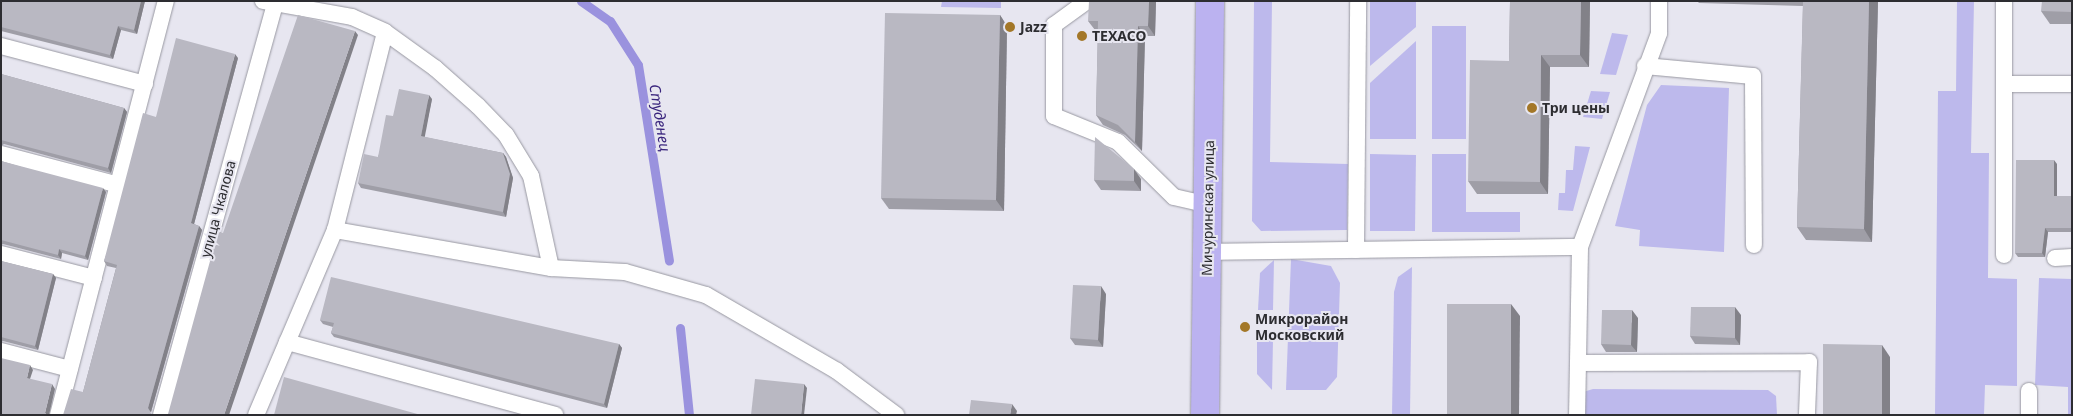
<!DOCTYPE html>
<html>
<head>
<meta charset="utf-8">
<style>
  body { margin:0 }
  #map { position:relative; width:2073px; height:416px; overflow:hidden; background:#e7e6f0; font-family:"Noto Sans",sans-serif }
  div>[style] { position:absolute }
  .green>* { inset:0; background:#bdb9ec }
  .stream>* { height:9px; margin:-4.5px; padding:0 4.5px; transform-origin:4.5px; border-radius:4.5px; background:#9a92de }
  .roads { filter:drop-shadow(0 0 1px #9898a1) drop-shadow(0 0 1px #9898a1) }
  .lane>* { height:16px; margin:-8px; padding:0 8px; transform-origin:8px; border-radius:8px; background:#fff }
  .primary>* { height:28px; margin:-14px; padding:0 14px; transform-origin:14px; border-radius:14px; background:#bbb2f0 }
  .wall>* { inset:0; background:#9f9ea7 }
  .shaded-wall>* { inset:0; background:#828188 }
  .building>* { inset:0; background:#b9b8c2 }
  .dots>* { width:14px; height:14px; translate:-50% -50%; box-sizing:border-box; border:2px solid #e7e6f0; border-radius:50% }
  span { translate:-50% -50%; white-space:nowrap; text-align:center; line-height:1.15; -webkit-text-stroke:4px #e7e6f0; paint-order:stroke }
  .poi-label { font-size:14px; color:#2d2d31; font-weight:700 }
  .left { translate:0 -50%; text-align:left }
  .street-label { font-size:14px; color:#2d2d31 }
  .water-label { font-size:15px; color:#3a257d; font-style:italic }
  .frame { position:absolute; inset:0; border:2px solid #2d2d31; pointer-events:none }
</style>
</head>
<body>
<div id="map">
  <div class="green">
    <i style="clip-path:polygon(942px 1px,1001px 1px,1001px 8px,941px 7px)"></i>
    <i style="clip-path:polygon(1254px 1px,1272px 1px,1270px 162px,1348px 164px,1347px 230px,1261px 231px,1252px 221px)"></i>
    <i style="clip-path:polygon(1370px 1px,1416px 1px,1416px 27px,1370px 66px)"></i>
    <i style="clip-path:polygon(1957px 1px,1974px 1px,1971px 153px,1989px 153px,1988px 278px,2017px 279px,2017px 386px,1985px 385px,1984px 415px,1935px 415px,1938px 91px,1956px 91px)"></i>
    <i style="clip-path:polygon(1432px 26px,1466px 26px,1466px 139px,1432px 139px)"></i>
    <i style="clip-path:polygon(1612px 33px,1628px 35px,1616px 75px,1600px 74px)"></i>
    <i style="clip-path:polygon(1416px 41px,1416px 139px,1370px 139px,1370px 83px)"></i>
    <i style="clip-path:polygon(1661px 85px,1729px 88px,1724px 252px,1639px 246px,1640px 230px,1615px 226px,1647px 105px)"></i>
    <i style="clip-path:polygon(1591px 91px,1610px 92px,1602px 119px,1583px 117px)"></i>
    <i style="clip-path:polygon(1575px 146px,1590px 147px,1573px 211px,1558px 210px,1559px 193px,1565px 193px,1566px 170px,1573px 170px)"></i>
    <i style="clip-path:polygon(1370px 154px,1416px 155px,1415px 231px,1370px 231px)"></i>
    <i style="clip-path:polygon(1432px 154px,1466px 154px,1466px 212px,1520px 212px,1520px 232px,1432px 232px)"></i>
    <i style="clip-path:polygon(1291px 259px,1331px 266px,1340px 283px,1337px 377px,1326px 390px,1286px 390px)"></i>
    <i style="clip-path:polygon(1274px 260px,1273px 310px,1258px 310px,1260px 273px)"></i>
    <i style="clip-path:polygon(1412px 267px,1410px 415px,1392px 415px,1394px 292px,1398px 277px)"></i>
    <i style="clip-path:polygon(2039px 278px,2072px 279px,2072px 415px,2068px 415px,2068px 387px,2035px 385px)"></i>
    <i style="clip-path:polygon(1257px 339px,1273px 340px,1272px 390px,1257px 374px)"></i>
    <i style="clip-path:polygon(1593px 389px,1768px 390px,1776px 396px,1777px 415px,1580px 415px,1583px 392px)"></i>
  </div>
  <div class="stream">
    <i style="left:581px;top:1px;width:35px;rotate:35deg"></i>
    <i style="left:610px;top:21px;width:52px;rotate:57.5deg"></i>
    <i style="left:638px;top:65px;width:198px;rotate:81deg"></i>
    <i style="left:680px;top:328px;width:87px;rotate:84.1deg"></i>
  </div>
  <div class="roads">
    <div class="lane">
      <i style="left:263px;top:1px;width:90px;rotate:10.2deg"></i>
      <i style="left:352px;top:17px;width:36px;rotate:24deg"></i>
      <i style="left:385px;top:32px;width:62px;rotate:35.8deg"></i>
      <i style="left:435px;top:68px;width:57px;rotate:41.5deg"></i>
      <i style="left:478px;top:106px;width:40px;rotate:46deg"></i>
      <i style="left:506px;top:135px;width:48px;rotate:58.6deg"></i>
      <i style="left:531px;top:176px;width:94px;rotate:77.7deg"></i>
      <i style="left:551px;top:268px;width:74px;rotate:3.1deg"></i>
      <i style="left:625px;top:272px;width:84px;rotate:15.9deg"></i>
      <i style="left:706px;top:295px;width:151px;rotate:30.1deg"></i>
      <i style="left:837px;top:371px;width:74px;rotate:36.7deg"></i>
      <i style="left:1087px;top:1px;width:41px;rotate:144deg"></i>
      <i style="left:1054px;top:25px;width:91px;rotate:90deg"></i>
      <i style="left:1054px;top:116px;width:69px;rotate:22.1deg"></i>
      <i style="left:1118px;top:142px;width:78px;rotate:44.5deg"></i>
      <i style="left:1174px;top:197px;width:37px;rotate:13deg"></i>
      <i style="left:2004px;top:1px;width:83px;rotate:90deg"></i>
      <i style="left:2004px;top:84px;width:68px"></i>
      <i style="left:1px;top:46px;width:149px;rotate:14.8deg"></i>
      <i style="left:1645px;top:66px;width:108px;rotate:5.3deg"></i>
      <i style="left:1753px;top:76px;width:169px;rotate:89.7deg"></i>
      <i style="left:2004px;top:84px;width:171px;rotate:90deg"></i>
      <i style="left:1px;top:154px;width:122px;rotate:14.7deg"></i>
      <i style="left:335px;top:230px;width:219px;rotate:10deg"></i>
      <i style="left:1580px;top:247px;width:228px;rotate:-69.7deg"></i>
      <i style="left:1659px;top:33px;width:32px;rotate:-90deg"></i>
      <i style="left:1356px;top:250px;width:249px;rotate:-89.5deg"></i>
      <i style="left:1207px;top:252px;width:373px;rotate:-0.8deg"></i>
      <i style="left:1580px;top:247px;width:168px;rotate:91deg"></i>
      <i style="left:1px;top:254px;width:96px;rotate:14.5deg"></i>
      <i style="left:2055px;top:258px;width:17px;rotate:-3deg"></i>
      <i style="left:287px;top:342px;width:278px;rotate:15.2deg"></i>
      <i style="left:1px;top:351px;width:71px;rotate:14.6deg"></i>
      <i style="left:1578px;top:363px;width:231px;rotate:-0.2deg"></i>
      <i style="left:1809px;top:362px;width:53px;rotate:92.2deg"></i>
      <i style="left:58px;top:415px;width:428px;rotate:-75.4deg"></i>
      <i style="left:161px;top:415px;width:427px;rotate:-74.5deg"></i>
      <i style="left:256px;top:415px;width:201px;rotate:-66.9deg"></i>
      <i style="left:335px;top:230px;width:204px;rotate:-75.8deg"></i>
      <i style="left:2029px;top:415px;width:24px;rotate:-90deg"></i>
    </div>
    <div class="primary">
      <i style="left:1205px;top:415px;width:414px;rotate:-89.3deg"></i>
    </div>
  </div>
  <div class="wall">
    <i style="clip-path:polygon(1px 1px,145px 1px,137px 34px,121px 30px,113px 59px,1px 31px)"></i>
    <i style="clip-path:polygon(1156px 1px,1155px 36px,1145px 36px,1142px 151px,1125px 135px,1103px 125px,1096px 115px,1098px 31px,1095px 30px,1088px 21px)"></i>
    <i style="clip-path:polygon(1510px 1px,1590px 1px,1589px 67px,1550px 67px,1548px 194px,1477px 194px,1468px 181px,1509px 61px)"></i>
    <i style="clip-path:polygon(1697px 1px,1878px 1px,1872px 242px,1806px 240px,1797px 227px,1803px 6px,1699px 3px)"></i>
    <i style="clip-path:polygon(2072px 1px,2072px 24px,2050px 24px,2041px 11px)"></i>
    <i style="clip-path:polygon(1000px 15px,1007px 26px,1004px 211px,889px 209px,881px 198px)"></i>
    <i style="clip-path:polygon(238px 58px,194px 224px,199px 226px,202px 230px,151px 412px,83px 392px,116px 268px,107px 266px,104px 261px,156px 117px)"></i>
    <i style="clip-path:polygon(1px 74px,124px 108px,127px 112px,111px 173px,4px 144px,1px 146px)"></i>
    <i style="clip-path:polygon(432px 99px,424px 137px,503px 153px,506px 157px,513px 178px,506px 217px,361px 188px,358px 183px,378px 157px,393px 116px)"></i>
    <i style="clip-path:polygon(1px 161px,106px 192px,88px 260px,62px 253px,61px 259px,3px 244px,1px 245px)"></i>
    <i style="clip-path:polygon(2057px 164px,2057px 196px,2072px 197px,2072px 232px,2048px 232px,2045px 257px,2018px 257px,2015px 253px)"></i>
    <i style="clip-path:polygon(1141px 179px,1141px 191px,1101px 190px,1094px 180px)"></i>
    <i style="clip-path:polygon(1px 261px,53px 274px,56px 278px,38px 350px,3px 341px,1px 342px)"></i>
    <i style="clip-path:polygon(1106px 294px,1103px 347px,1075px 345px,1070px 338px)"></i>
    <i style="clip-path:polygon(1741px 315px,1740px 345px,1695px 344px,1690px 336px)"></i>
    <i style="clip-path:polygon(1638px 318px,1637px 352px,1606px 352px,1601px 344px)"></i>
    <i style="clip-path:polygon(320px 320px,619px 344px,622px 348px,607px 408px,334px 337px,331px 333px,333px 327px,323px 324px)"></i>
  </div>
  <div class="shaded-wall">
    <i style="clip-path:polygon(141px 1px,145px 1px,137px 34px,134px 30px)"></i>
    <i style="clip-path:polygon(1149px 1px,1156px 1px,1155px 36px,1148px 26px)"></i>
    <i style="clip-path:polygon(1581px 1px,1590px 1px,1589px 67px,1580px 55px)"></i>
    <i style="clip-path:polygon(1869px 1px,1878px 1px,1872px 242px,1864px 229px)"></i>
    <i style="clip-path:polygon(1000px 15px,1007px 26px,1004px 211px,996px 200px)"></i>
    <i style="clip-path:polygon(118px 26px,121px 30px,113px 59px,110px 55px)"></i>
    <i style="clip-path:polygon(1138px 26px,1145px 36px,1142px 151px,1135px 142px)"></i>
    <i style="clip-path:polygon(355px 31px,358px 35px,229px 415px,224px 415px)"></i>
    <i style="clip-path:polygon(235px 54px,238px 58px,193px 228px,191px 223px)"></i>
    <i style="clip-path:polygon(1541px 55px,1550px 67px,1548px 194px,1540px 182px)"></i>
    <i style="clip-path:polygon(429px 95px,432px 99px,424px 141px,421px 136px)"></i>
    <i style="clip-path:polygon(124px 108px,127px 112px,111px 173px,108px 168px)"></i>
    <i style="clip-path:polygon(503px 153px,506px 157px,513px 178px,506px 217px,503px 212px)"></i>
    <i style="clip-path:polygon(2054px 160px,2057px 164px,2057px 200px,2054px 196px)"></i>
    <i style="clip-path:polygon(1134px 169px,1141px 179px,1141px 191px,1134px 181px)"></i>
    <i style="clip-path:polygon(103px 188px,106px 192px,88px 260px,85px 256px)"></i>
    <i style="clip-path:polygon(2071px 196px,2072px 197px,2072px 230px,2071px 228px)"></i>
    <i style="clip-path:polygon(199px 226px,202px 230px,151px 412px,148px 408px)"></i>
    <i style="clip-path:polygon(2045px 228px,2048px 232px,2045px 257px,2042px 253px)"></i>
    <i style="clip-path:polygon(59px 249px,62px 253px,61px 259px,58px 255px)"></i>
    <i style="clip-path:polygon(53px 274px,56px 278px,38px 350px,35px 346px)"></i>
    <i style="clip-path:polygon(1101px 286px,1106px 294px,1103px 347px,1098px 340px)"></i>
    <i style="clip-path:polygon(1511px 304px,1520px 316px,1519px 415px,1511px 415px)"></i>
    <i style="clip-path:polygon(1735px 307px,1741px 315px,1740px 345px,1735px 338px)"></i>
    <i style="clip-path:polygon(1632px 310px,1638px 318px,1637px 352px,1631px 345px)"></i>
    <i style="clip-path:polygon(619px 344px,622px 348px,607px 408px,604px 404px)"></i>
    <i style="clip-path:polygon(1882px 345px,1890px 357px,1890px 415px,1882px 415px)"></i>
    <i style="clip-path:polygon(30px 365px,33px 370px,29px 382px,27px 378px)"></i>
    <i style="clip-path:polygon(52px 384px,55px 389px,49px 415px,47px 415px,45px 413px)"></i>
    <i style="clip-path:polygon(804px 384px,807px 388px,804px 415px,801px 415px)"></i>
    <i style="clip-path:polygon(1012px 404px,1017px 411px,1016px 415px,1010px 415px)"></i>
  </div>
  <div class="building">
    <i style="clip-path:polygon(1px 1px,141px 1px,134px 30px,118px 26px,110px 55px,1px 27px)"></i>
    <i style="clip-path:polygon(1089px 1px,1149px 1px,1148px 26px,1138px 26px,1135px 142px,1118px 125px,1096px 115px,1098px 21px,1088px 21px)"></i>
    <i style="clip-path:polygon(1510px 1px,1581px 1px,1580px 55px,1541px 55px,1540px 182px,1468px 181px,1470px 60px,1509px 61px)"></i>
    <i style="clip-path:polygon(1803px 1px,1869px 1px,1864px 229px,1797px 227px)"></i>
    <i style="clip-path:polygon(2042px 1px,2072px 1px,2072px 12px,2041px 11px)"></i>
    <i style="clip-path:polygon(885px 13px,1000px 15px,996px 200px,881px 198px)"></i>
    <i style="clip-path:polygon(298px 15px,355px 31px,224px 415px,166px 415px,168px 414px,218px 232px,223px 233px)"></i>
    <i style="clip-path:polygon(176px 38px,235px 54px,191px 223px,199px 226px,148px 408px,152px 415px,63px 415px,71px 389px,83px 392px,117px 265px,104px 261px,143px 113px,156px 117px)"></i>
    <i style="clip-path:polygon(1px 74px,124px 108px,108px 168px,1px 140px)"></i>
    <i style="clip-path:polygon(399px 89px,429px 95px,421px 136px,503px 153px,510px 174px,503px 212px,358px 183px,364px 154px,378px 157px,386px 115px,393px 116px)"></i>
    <i style="clip-path:polygon(1095px 137px,1134px 169px,1134px 181px,1094px 180px)"></i>
    <i style="clip-path:polygon(2016px 160px,2054px 160px,2054px 196px,2071px 196px,2071px 228px,2045px 228px,2042px 253px,2015px 253px)"></i>
    <i style="clip-path:polygon(1px 161px,103px 188px,85px 256px,59px 249px,58px 255px,1px 240px)"></i>
    <i style="clip-path:polygon(1px 261px,53px 274px,35px 346px,1px 337px)"></i>
    <i style="clip-path:polygon(331px 277px,619px 344px,604px 404px,331px 333px,334px 323px,320px 320px)"></i>
    <i style="clip-path:polygon(1073px 285px,1101px 286px,1098px 340px,1070px 338px)"></i>
    <i style="clip-path:polygon(1447px 304px,1511px 304px,1511px 415px,1447px 415px)"></i>
    <i style="clip-path:polygon(1691px 307px,1735px 307px,1735px 338px,1690px 336px)"></i>
    <i style="clip-path:polygon(1602px 310px,1632px 310px,1631px 345px,1601px 344px)"></i>
    <i style="clip-path:polygon(1823px 344px,1882px 345px,1882px 415px,1823px 415px)"></i>
    <i style="clip-path:polygon(1px 358px,30px 365px,27px 378px,52px 384px,45px 413px,47px 415px,1px 415px)"></i>
    <i style="clip-path:polygon(284px 377px,421px 415px,274px 415px)"></i>
    <i style="clip-path:polygon(755px 379px,804px 384px,801px 415px,751px 415px)"></i>
    <i style="clip-path:polygon(971px 400px,1012px 404px,1010px 415px,969px 415px)"></i>
  </div>
  <div class="dots">
    <i style="left:1010px;top:27px;background:#a37728"></i>
    <i style="left:1082px;top:36px;background:#a37728"></i>
    <i style="left:1532px;top:108px;background:#a37728"></i>
    <i style="left:1245px;top:327px;background:#a37728"></i>
  </div>
  <div class="poi-label">
    <span class="left" style="left:1020px;top:27px">Jazz</span>
    <span class="left" style="left:1092px;top:36px">ТЕХАСО</span>
    <span class="left" style="left:1542px;top:108px">Три цены</span>
    <span class="left" style="left:1255px;top:327px">Микрорайон<br>Московский</span>
  </div>
  <div class="street-label">
    <span style="left:1208px;top:208px;rotate:-89deg">Мичуринская улица</span>
    <span style="left:218px;top:209px;rotate:-75deg">улица Чкалова</span>
  </div>
  <div class="water-label">
    <span style="left:660px;top:118px;rotate:81deg">Студенец</span>
  </div>
  <div class="frame"></div>
</div>
</body>
</html>
